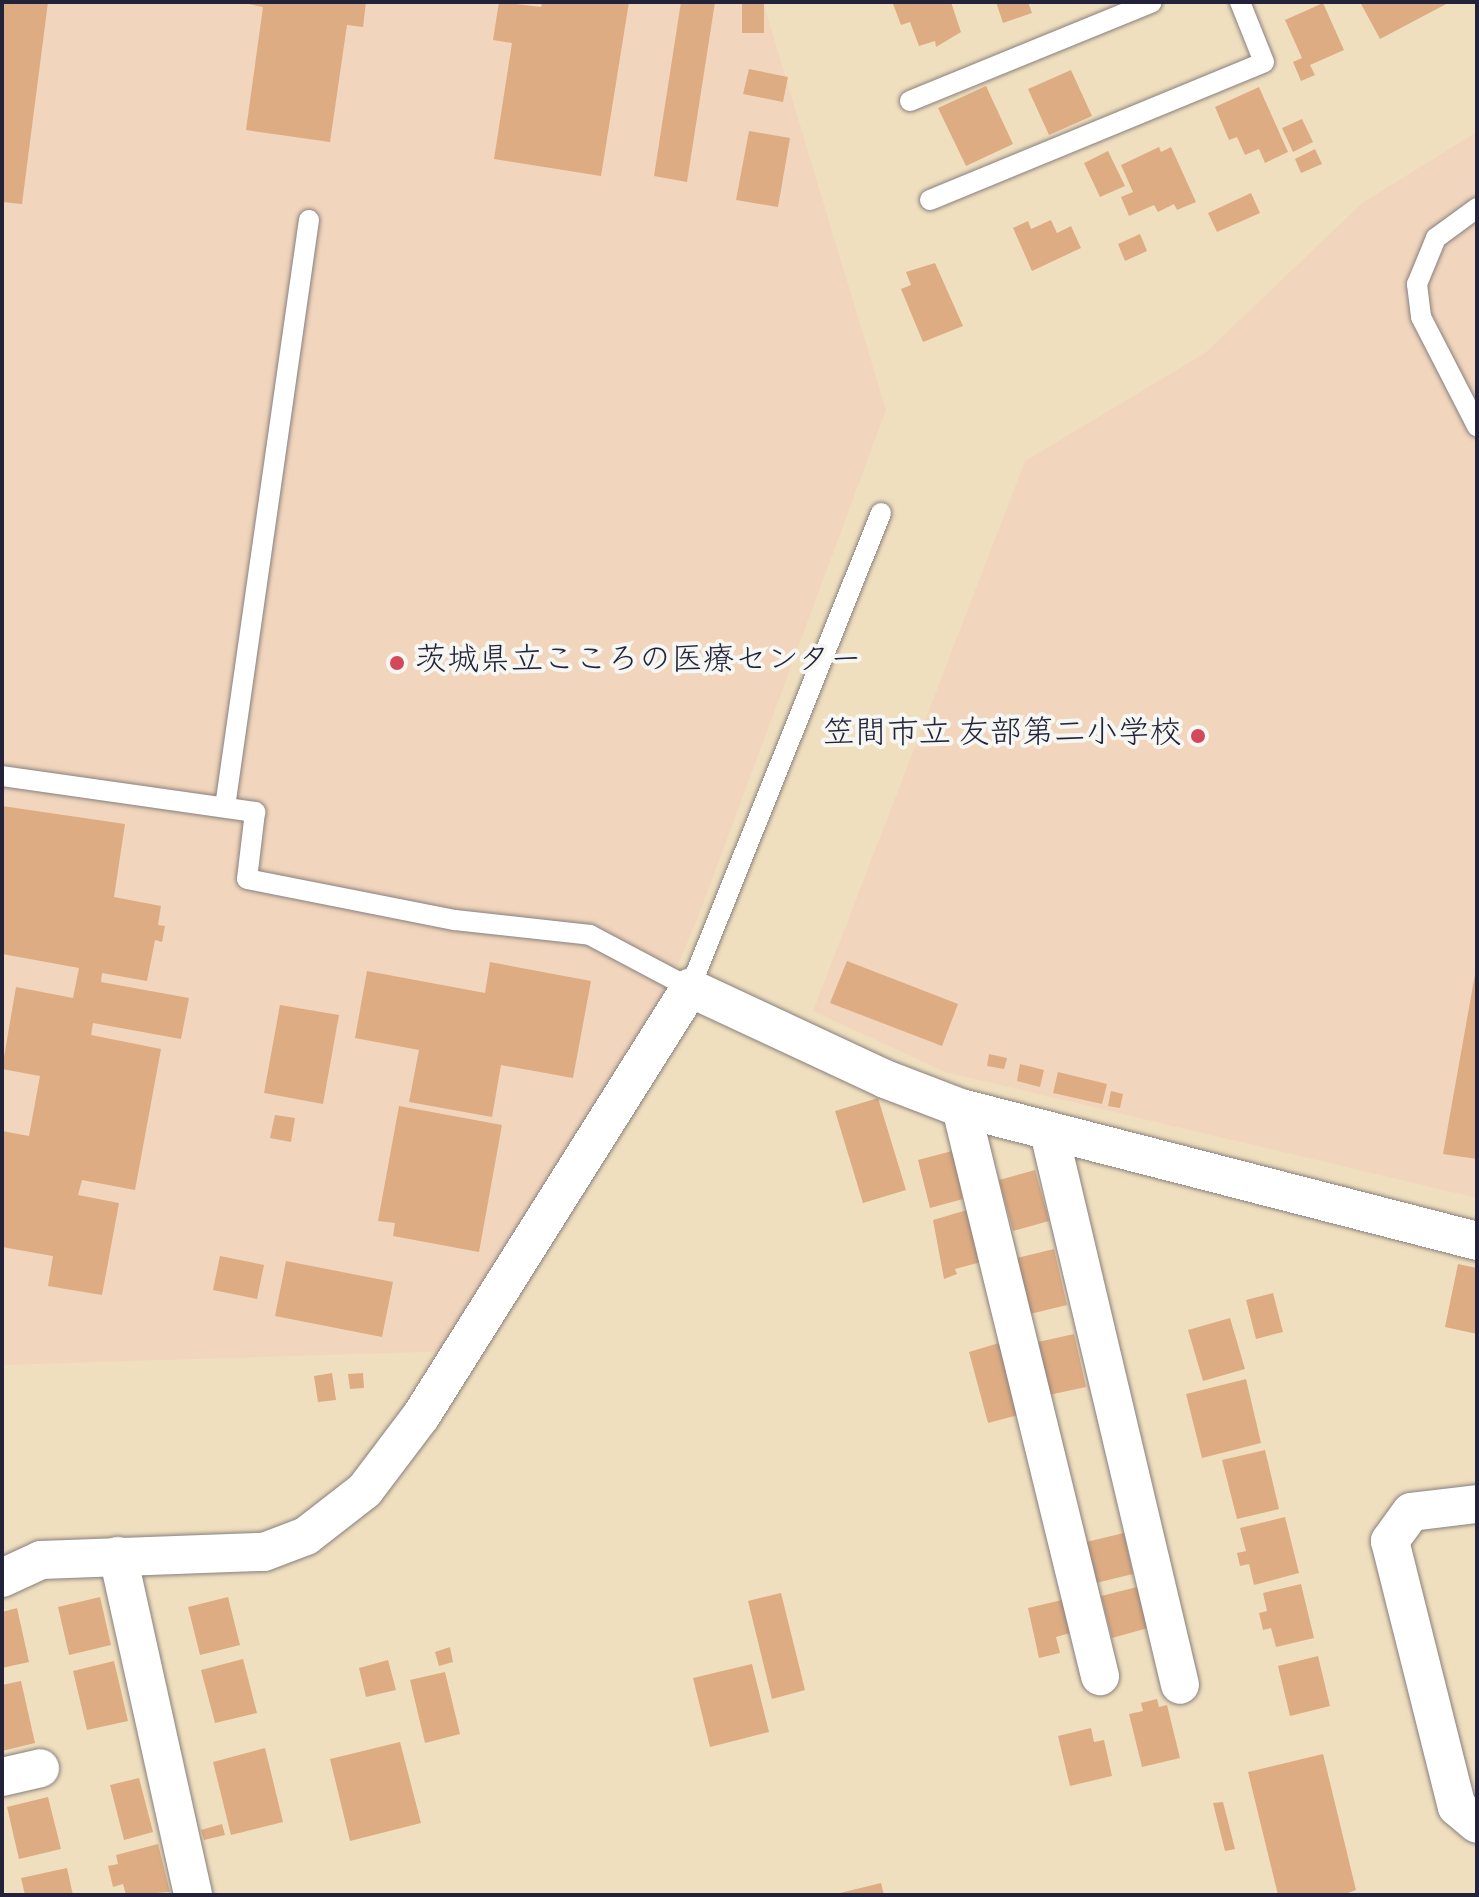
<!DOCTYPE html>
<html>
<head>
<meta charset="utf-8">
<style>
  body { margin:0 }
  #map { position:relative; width:1479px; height:1897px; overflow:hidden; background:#f0dfbf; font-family:Dekko,"Klee One",sans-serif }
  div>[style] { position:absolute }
  .built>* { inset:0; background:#f1d5bd }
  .building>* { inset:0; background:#deac83 }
  .roads { filter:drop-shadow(0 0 2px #89807d) drop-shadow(0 0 2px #89807d) }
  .service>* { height:20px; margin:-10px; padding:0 10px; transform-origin:10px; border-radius:10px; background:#fff }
  .minor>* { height:38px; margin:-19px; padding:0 19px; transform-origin:19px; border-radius:19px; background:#fff }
  .dots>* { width:22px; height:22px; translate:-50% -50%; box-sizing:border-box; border:4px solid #f6f6f2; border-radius:50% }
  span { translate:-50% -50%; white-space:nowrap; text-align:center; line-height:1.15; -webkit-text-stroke:8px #f6f6f2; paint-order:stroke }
  .poi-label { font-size:32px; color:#22223b }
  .left { translate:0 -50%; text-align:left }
  .right { translate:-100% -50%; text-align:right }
  .frame { position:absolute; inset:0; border:4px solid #22223b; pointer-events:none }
</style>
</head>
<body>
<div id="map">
  <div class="built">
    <i style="clip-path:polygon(2px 2px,763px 2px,886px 410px,699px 915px,648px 1036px,456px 1351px,2px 1365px)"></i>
    <i style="clip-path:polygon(1477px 132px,1477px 1198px,945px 1072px,813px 1011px,1025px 461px,1205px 353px,1362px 203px)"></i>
  </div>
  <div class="building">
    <i style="clip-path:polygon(2px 2px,48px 2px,22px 204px,2px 202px)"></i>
    <i style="clip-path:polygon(238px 2px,366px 2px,363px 27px,347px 25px,330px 142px,246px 130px,263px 7px)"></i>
    <i style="clip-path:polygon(499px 2px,541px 7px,542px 2px,629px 2px,601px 176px,494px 159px,512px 43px,493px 40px)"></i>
    <i style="clip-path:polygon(681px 2px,715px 2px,687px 182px,654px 176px)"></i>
    <i style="clip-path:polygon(742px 2px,764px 2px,764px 33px,742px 33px)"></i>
    <i style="clip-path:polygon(951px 2px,961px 32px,936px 47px,935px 41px,919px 46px,910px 22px,901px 25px,893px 4px)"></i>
    <i style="clip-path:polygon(996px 2px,1028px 2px,1032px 13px,1003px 23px)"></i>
    <i style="clip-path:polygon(1360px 2px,1450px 2px,1380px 39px)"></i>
    <i style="clip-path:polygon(1323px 3px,1344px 50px,1310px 65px,1315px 75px,1301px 81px,1293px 62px,1302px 58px,1285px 20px)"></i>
    <i style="clip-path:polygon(749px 69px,788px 77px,783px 102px,743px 94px)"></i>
    <i style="clip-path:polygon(1071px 70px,1092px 116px,1049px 135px,1028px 89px)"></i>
    <i style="clip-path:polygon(986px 86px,1013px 144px,966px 166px,938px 108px)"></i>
    <i style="clip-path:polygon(1259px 87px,1288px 152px,1265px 163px,1259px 149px,1245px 155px,1237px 137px,1229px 140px,1215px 107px)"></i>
    <i style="clip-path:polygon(1302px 119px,1313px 142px,1293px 152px,1282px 128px)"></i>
    <i style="clip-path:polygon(749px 131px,790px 138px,778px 207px,736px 200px)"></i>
    <i style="clip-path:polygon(1159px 147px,1161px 152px,1171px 147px,1196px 202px,1177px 210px,1174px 204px,1158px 212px,1154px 205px,1129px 216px,1121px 197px,1133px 192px,1121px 165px)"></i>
    <i style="clip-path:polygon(1315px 149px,1322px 164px,1301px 173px,1295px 159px)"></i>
    <i style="clip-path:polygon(1108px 151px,1125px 186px,1100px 197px,1084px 163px)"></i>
    <i style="clip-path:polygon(1251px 193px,1260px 213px,1217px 232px,1208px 213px)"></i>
    <i style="clip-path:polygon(1051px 220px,1057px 233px,1071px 226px,1081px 248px,1032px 271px,1013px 228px,1028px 221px,1031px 229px)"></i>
    <i style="clip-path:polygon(1140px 234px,1147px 251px,1125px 261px,1118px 244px)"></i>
    <i style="clip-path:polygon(935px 263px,963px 326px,923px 342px,901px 289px,911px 285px,906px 272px)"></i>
    <i style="clip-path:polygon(2px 806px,125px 824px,114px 897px,161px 906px,158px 925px,165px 926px,162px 942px,155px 940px,147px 981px,102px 973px,101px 982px,189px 998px,181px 1039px,93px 1023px,91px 1035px,161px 1049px,135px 1190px,82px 1180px,78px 1195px,119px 1203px,102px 1295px,48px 1286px,53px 1256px,2px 1247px,2px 1131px,29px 1136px,40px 1076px,2px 1069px,16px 987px,73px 998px,79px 968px,2px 954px)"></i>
    <i style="clip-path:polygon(847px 961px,958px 1004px,942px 1046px,830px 1003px)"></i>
    <i style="clip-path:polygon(490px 962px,591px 981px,573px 1078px,501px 1065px,492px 1117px,409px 1102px,419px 1050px,355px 1038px,367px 971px,485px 993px)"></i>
    <i style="clip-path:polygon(1477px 963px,1477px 1159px,1443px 1154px)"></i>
    <i style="clip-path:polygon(280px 1005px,339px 1015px,323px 1104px,264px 1093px)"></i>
    <i style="clip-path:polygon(989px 1054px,1007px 1058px,1004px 1069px,987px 1066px)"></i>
    <i style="clip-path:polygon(1020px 1064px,1044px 1070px,1040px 1087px,1017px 1081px)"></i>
    <i style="clip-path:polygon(1058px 1072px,1107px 1084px,1102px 1104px,1053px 1093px)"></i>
    <i style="clip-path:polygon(1111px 1091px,1123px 1094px,1120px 1108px,1108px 1106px)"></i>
    <i style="clip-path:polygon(878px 1098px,906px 1190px,863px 1203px,835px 1111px)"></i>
    <i style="clip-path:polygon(399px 1106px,502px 1125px,479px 1252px,393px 1236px,395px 1223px,378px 1221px)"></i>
    <i style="clip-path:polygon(275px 1115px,295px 1118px,291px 1142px,270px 1138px)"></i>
    <i style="clip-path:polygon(952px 1151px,963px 1199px,930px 1208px,918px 1160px)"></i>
    <i style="clip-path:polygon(1035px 1170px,1049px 1221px,1013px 1231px,999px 1180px)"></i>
    <i style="clip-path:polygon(967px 1210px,981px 1262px,955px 1269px,957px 1274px,944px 1279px,933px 1220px)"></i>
    <i style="clip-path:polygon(1054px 1249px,1067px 1305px,1030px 1314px,1017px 1258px)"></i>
    <i style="clip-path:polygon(220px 1256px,264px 1265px,257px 1299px,213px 1290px)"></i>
    <i style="clip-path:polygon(286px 1261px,393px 1282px,382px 1337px,275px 1316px)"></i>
    <i style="clip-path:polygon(1458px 1264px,1477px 1268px,1477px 1334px,1445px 1327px)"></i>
    <i style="clip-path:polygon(1273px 1293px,1283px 1332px,1256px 1339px,1246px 1300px)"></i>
    <i style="clip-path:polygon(1230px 1318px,1245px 1369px,1203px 1381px,1188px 1330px)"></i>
    <i style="clip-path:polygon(1074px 1334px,1086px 1387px,1049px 1395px,1038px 1342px)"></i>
    <i style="clip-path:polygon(999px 1343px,1018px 1415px,988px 1423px,969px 1352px)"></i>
    <i style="clip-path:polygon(332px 1373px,336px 1400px,318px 1402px,314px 1376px)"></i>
    <i style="clip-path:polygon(363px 1373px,364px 1388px,350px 1389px,348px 1374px)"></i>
    <i style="clip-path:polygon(1246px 1379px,1261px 1443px,1202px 1458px,1186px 1394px)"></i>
    <i style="clip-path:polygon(1265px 1450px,1279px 1509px,1237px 1519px,1222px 1460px)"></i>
    <i style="clip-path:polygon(1285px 1517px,1299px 1573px,1254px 1585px,1249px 1564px,1240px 1566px,1237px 1553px,1246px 1551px,1240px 1528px)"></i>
    <i style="clip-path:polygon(1124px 1533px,1133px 1574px,1096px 1583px,1086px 1542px)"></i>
    <i style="clip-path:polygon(1301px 1584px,1314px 1638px,1276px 1647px,1271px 1628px,1263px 1630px,1259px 1613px,1267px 1611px,1263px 1593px)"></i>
    <i style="clip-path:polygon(1137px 1587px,1148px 1628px,1112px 1638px,1101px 1596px)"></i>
    <i style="clip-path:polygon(781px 1593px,805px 1690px,772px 1699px,748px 1601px)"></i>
    <i style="clip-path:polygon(100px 1597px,111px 1645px,69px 1655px,58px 1607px)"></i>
    <i style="clip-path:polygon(228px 1597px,240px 1645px,200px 1655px,188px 1607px)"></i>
    <i style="clip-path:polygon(1062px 1600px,1070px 1633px,1056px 1637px,1060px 1653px,1039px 1658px,1028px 1608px)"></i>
    <i style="clip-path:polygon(17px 1608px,29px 1662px,2px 1668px,2px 1612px)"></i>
    <i style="clip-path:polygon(450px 1647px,453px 1662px,439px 1666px,435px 1652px)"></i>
    <i style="clip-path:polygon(1318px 1656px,1330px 1706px,1290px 1716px,1278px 1666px)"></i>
    <i style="clip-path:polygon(243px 1659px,257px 1713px,215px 1723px,201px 1670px)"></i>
    <i style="clip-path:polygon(388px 1660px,396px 1690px,366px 1697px,359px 1668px)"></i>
    <i style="clip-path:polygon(114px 1661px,128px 1721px,87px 1730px,73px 1671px)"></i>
    <i style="clip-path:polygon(752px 1664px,769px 1732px,710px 1747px,693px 1678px)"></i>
    <i style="clip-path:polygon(445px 1672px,460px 1734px,425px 1743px,410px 1680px)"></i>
    <i style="clip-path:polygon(21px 1681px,35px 1743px,2px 1751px,2px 1685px)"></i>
    <i style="clip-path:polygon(1157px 1699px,1159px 1707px,1167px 1705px,1180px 1758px,1142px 1767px,1129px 1714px,1143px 1711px,1141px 1703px)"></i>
    <i style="clip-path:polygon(1091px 1728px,1094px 1742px,1104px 1740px,1112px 1776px,1070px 1786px,1058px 1736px)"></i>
    <i style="clip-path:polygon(400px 1742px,421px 1823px,350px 1841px,330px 1759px)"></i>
    <i style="clip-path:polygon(265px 1748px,283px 1822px,231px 1835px,213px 1762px)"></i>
    <i style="clip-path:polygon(1323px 1754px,1356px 1890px,1343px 1895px,1278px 1895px,1248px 1772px)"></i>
    <i style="clip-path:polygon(139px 1778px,153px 1832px,124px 1840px,110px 1785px)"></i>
    <i style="clip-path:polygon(48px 1797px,61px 1849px,19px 1859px,7px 1807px)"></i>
    <i style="clip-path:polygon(1223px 1802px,1235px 1849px,1225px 1851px,1213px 1803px)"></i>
    <i style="clip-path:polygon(222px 1824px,225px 1835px,204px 1840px,201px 1830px)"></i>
    <i style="clip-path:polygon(158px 1844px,170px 1892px,126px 1895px,123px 1884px,113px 1887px,108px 1866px,118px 1864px,116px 1855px)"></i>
    <i style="clip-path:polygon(67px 1868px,73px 1895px,25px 1895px,21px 1878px)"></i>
    <i style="clip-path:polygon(881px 1883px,884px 1895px,836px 1895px,836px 1894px)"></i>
  </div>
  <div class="roads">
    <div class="service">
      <i style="left:910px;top:101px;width:261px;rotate:-22.2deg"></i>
      <i style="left:930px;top:200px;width:361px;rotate:-22.4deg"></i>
      <i style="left:1264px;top:62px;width:65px;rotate:-111.8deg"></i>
      <i style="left:1477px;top:208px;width:51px;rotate:143.8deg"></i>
      <i style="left:1436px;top:238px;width:50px;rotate:112.4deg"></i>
      <i style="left:1417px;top:284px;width:33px;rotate:83deg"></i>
      <i style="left:1421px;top:317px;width:123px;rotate:62.8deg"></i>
      <i style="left:2px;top:776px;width:256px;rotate:8.1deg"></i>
      <i style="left:255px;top:812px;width:67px;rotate:96.8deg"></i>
      <i style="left:247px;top:879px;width:212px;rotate:11.2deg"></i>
      <i style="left:455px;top:920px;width:136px;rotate:6.3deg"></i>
      <i style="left:590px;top:935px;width:113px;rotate:27.9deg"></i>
      <i style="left:690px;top:988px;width:512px;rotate:-68.09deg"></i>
      <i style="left:225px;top:807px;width:593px;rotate:-81.86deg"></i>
    </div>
    <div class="minor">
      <i style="left:961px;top:1108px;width:585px;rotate:76.25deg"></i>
      <i style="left:1049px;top:1132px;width:568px;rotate:76.67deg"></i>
      <i style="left:1477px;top:1504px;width:66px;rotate:173.1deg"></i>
      <i style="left:1411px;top:1512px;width:36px;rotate:126deg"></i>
      <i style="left:1390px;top:1541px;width:274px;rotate:75.9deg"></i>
      <i style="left:1457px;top:1807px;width:26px;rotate:40deg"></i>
      <i style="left:118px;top:1556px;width:347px;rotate:77.5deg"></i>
      <i style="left:2px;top:1578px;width:43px;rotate:-24.8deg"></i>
      <i style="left:41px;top:1560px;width:223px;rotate:-2.1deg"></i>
      <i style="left:264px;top:1552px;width:45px;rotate:-20.9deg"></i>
      <i style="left:306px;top:1536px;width:75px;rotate:-37.9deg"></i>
      <i style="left:365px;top:1490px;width:93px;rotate:-52.9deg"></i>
      <i style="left:421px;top:1416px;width:506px;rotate:-57.85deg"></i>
      <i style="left:690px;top:988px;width:215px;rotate:25deg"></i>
      <i style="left:885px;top:1079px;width:81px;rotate:20.9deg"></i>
      <i style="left:961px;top:1108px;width:533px;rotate:14.45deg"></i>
      <i style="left:2px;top:1777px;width:39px;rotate:-13deg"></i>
    </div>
  </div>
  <div class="dots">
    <i style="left:397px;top:663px;background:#d1495b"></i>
    <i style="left:1198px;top:736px;background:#d1495b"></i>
  </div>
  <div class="poi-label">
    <span class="left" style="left:415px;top:663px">茨城県立こころの医療センター</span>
    <span class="right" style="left:1182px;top:736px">笠間市立 友部第二小学校</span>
  </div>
  <div class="frame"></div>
</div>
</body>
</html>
